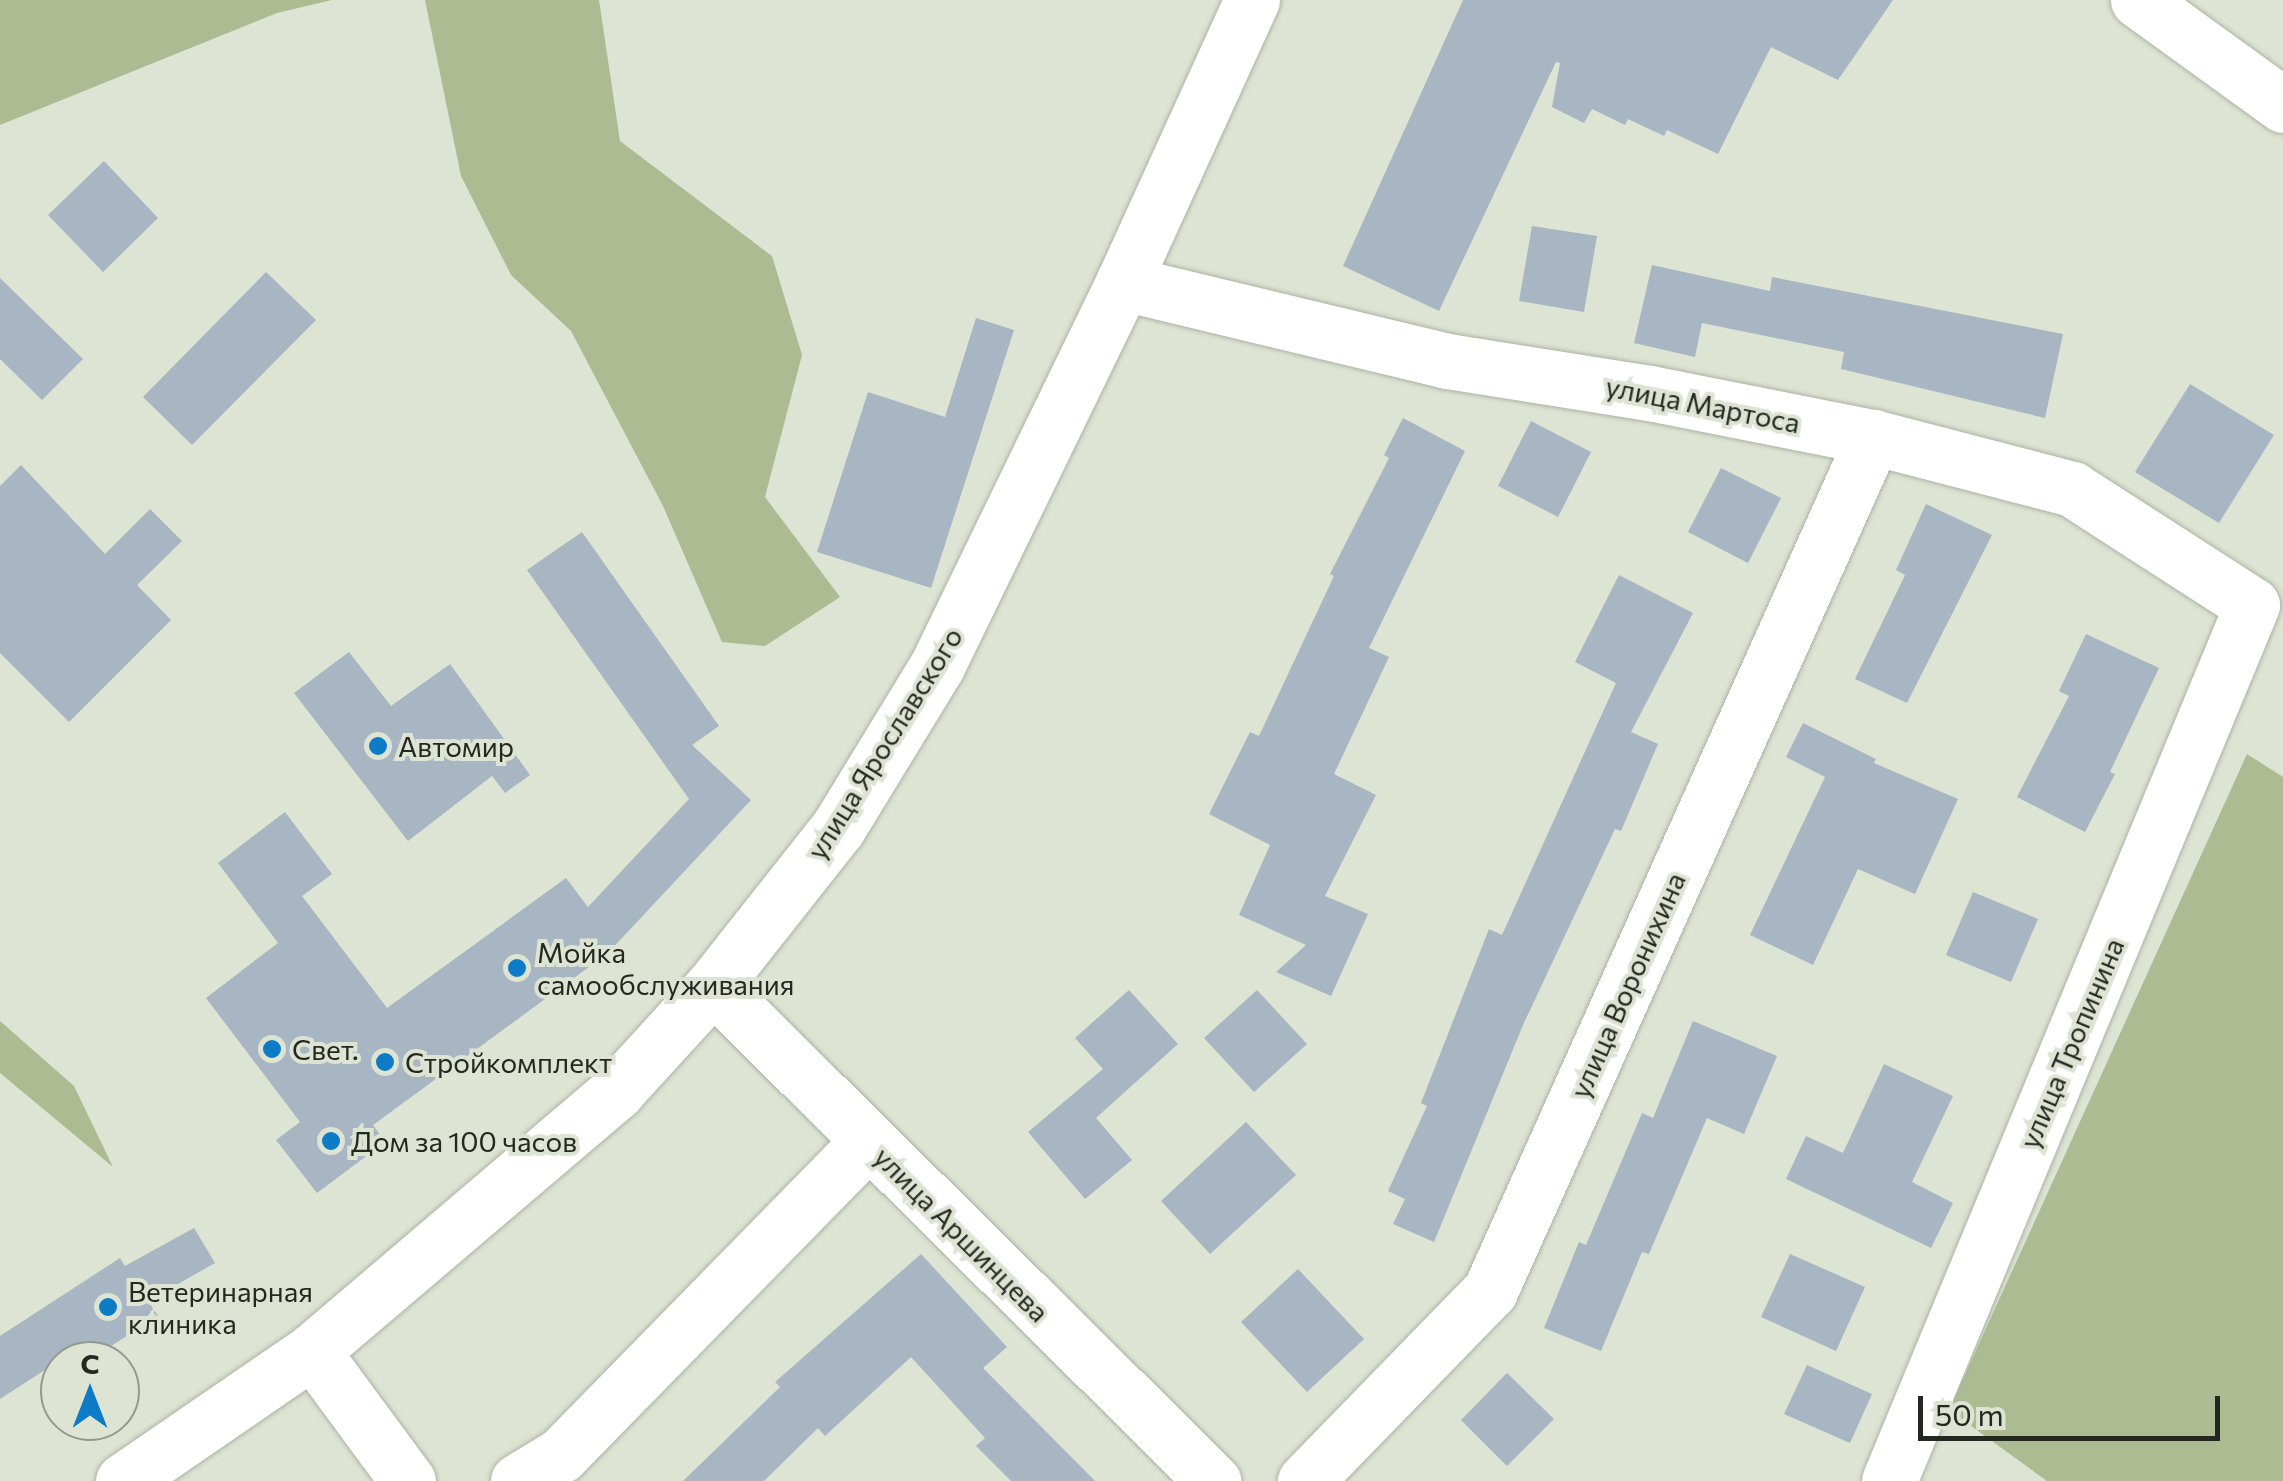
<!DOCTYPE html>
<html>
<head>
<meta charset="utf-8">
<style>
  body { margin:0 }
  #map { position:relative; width:2283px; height:1481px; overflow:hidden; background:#dde4d3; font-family:Commissioner,sans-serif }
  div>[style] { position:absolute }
  .green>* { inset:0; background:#acbb91 }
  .building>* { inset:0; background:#a8b5c2 }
  .roads { filter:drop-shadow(0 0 2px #adb3a3) drop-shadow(0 0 2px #adb3a3) }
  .minor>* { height:55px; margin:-27.5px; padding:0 27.5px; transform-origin:27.5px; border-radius:27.5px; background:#fff }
  .dots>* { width:28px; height:28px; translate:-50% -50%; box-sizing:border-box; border:5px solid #dde4d3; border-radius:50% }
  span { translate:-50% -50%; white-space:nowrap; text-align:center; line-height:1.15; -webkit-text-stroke:8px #dde4d3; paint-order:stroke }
  .street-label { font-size:28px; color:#252821 }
  .poi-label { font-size:28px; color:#252821 }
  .left { translate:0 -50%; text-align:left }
  .north { position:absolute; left:40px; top:1341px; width:100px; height:100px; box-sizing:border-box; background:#dde4d3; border:2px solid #93998c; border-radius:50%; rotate:0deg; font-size:28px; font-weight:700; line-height:40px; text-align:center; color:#252821 }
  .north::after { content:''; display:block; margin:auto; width:35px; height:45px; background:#0d7bc5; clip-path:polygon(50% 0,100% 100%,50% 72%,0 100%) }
  .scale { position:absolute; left:1918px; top:1396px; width:302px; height:45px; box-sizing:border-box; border:5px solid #252821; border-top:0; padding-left:12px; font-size:30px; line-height:35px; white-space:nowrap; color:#252821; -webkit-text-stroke:8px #dde4d3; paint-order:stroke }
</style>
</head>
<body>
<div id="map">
  <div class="green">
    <i style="clip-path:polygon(0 0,332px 0,277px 13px,0 125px)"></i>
    <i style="clip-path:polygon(425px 0,599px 0,620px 141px,772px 256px,802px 355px,765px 497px,840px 597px,765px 646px,722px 642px,663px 506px,571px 331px,511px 275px,461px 176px)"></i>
    <i style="clip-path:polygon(2247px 754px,2283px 777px,2283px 1481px,2047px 1481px,1949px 1410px)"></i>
    <i style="clip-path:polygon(0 1021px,74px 1086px,113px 1167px,0 1073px)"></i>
  </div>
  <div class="building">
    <i style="clip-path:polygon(1463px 0,1893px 0,1838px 80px,1771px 47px,1718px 154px,1667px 130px,1664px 136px,1628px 119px,1625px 125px,1592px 109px,1584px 123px,1552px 107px,1560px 63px,1556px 62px,1439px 311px,1343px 266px)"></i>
    <i style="clip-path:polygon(104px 161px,158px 218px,103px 272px,48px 215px)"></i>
    <i style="clip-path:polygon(1532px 226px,1597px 236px,1584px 312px,1519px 301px)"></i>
    <i style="clip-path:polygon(1652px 265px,1770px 291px,1772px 277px,2063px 334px,2045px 418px,1841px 369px,1844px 352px,1702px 323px,1695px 357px,1634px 343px)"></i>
    <i style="clip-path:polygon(266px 272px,316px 320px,192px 445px,143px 397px)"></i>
    <i style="clip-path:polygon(0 278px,83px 359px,42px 400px,0 359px)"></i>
    <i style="clip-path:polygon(976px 318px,1014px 330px,931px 588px,817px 552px,868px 392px,945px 417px)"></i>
    <i style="clip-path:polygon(2190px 384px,2274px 435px,2219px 523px,2135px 472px)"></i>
    <i style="clip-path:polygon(1403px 418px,1465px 451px,1369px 648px,1389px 657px,1334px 774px,1376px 795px,1325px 896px,1368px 914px,1331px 996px,1276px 972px,1306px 945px,1239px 915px,1270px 845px,1209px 814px,1250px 732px,1259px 736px,1334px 576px,1330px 574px,1389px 458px,1384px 455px)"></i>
    <i style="clip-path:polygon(1531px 421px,1591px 452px,1558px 517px,1498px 486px)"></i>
    <i style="clip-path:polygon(21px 465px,105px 554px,150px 509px,182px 541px,137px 585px,171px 620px,69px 722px,0 653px,0 486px)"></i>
    <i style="clip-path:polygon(1721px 468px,1781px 498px,1748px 563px,1688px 532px)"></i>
    <i style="clip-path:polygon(1926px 504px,1992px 535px,1907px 703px,1855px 679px,1905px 575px,1896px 570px)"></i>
    <i style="clip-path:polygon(582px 532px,719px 726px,692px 745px,751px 800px,608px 953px,373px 1125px,385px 1142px,317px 1193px,276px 1140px,300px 1122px,206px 998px,278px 943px,218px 863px,285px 812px,332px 874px,302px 896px,387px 1008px,566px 878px,588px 907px,689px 799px,527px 570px)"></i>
    <i style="clip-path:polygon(1619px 575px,1693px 613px,1631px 732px,1658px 744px,1621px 831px,1615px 829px,1523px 1025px,1434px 1242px,1393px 1224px,1405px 1199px,1388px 1191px,1427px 1106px,1421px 1103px,1489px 929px,1502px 935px,1616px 683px,1575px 662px)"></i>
    <i style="clip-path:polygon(2086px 634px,2159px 668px,2110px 772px,2115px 774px,2085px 832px,2017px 797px,2069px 696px,2059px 691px)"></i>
    <i style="clip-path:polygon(349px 652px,391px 706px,450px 664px,530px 775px,505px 793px,492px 776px,408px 841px,294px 693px)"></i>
    <i style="clip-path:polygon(1803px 723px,1876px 759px,1874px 763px,1958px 799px,1915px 894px,1858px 869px,1813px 965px,1750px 935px,1825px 777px,1786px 757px)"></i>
    <i style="clip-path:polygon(1973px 892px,2038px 919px,2011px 982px,1946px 955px)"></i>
    <i style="clip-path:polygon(1129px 990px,1178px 1044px,1096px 1118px,1132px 1160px,1085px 1199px,1028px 1132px,1103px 1069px,1075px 1038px)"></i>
    <i style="clip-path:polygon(1257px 990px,1307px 1044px,1254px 1092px,1204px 1038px)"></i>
    <i style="clip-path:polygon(1693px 1021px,1777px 1056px,1744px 1134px,1707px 1118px,1649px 1254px,1642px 1252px,1601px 1351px,1544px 1328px,1579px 1242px,1586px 1245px,1642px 1113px,1653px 1118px)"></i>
    <i style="clip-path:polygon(1884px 1064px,1953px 1096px,1912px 1182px,1953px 1203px,1931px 1248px,1786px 1179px,1806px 1136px,1843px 1153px)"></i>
    <i style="clip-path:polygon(1246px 1122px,1296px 1175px,1210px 1254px,1161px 1201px)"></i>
    <i style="clip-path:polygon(194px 1228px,215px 1263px,148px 1301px,158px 1316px,97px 1355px,88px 1342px,0 1399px,0 1336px,120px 1258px,125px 1266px)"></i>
    <i style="clip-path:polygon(921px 1254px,1007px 1347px,983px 1368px,1095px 1481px,1011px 1481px,976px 1446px,985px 1438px,911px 1357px,825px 1436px,818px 1428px,764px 1481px,683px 1481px,780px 1387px,775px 1382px)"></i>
    <i style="clip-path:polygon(1790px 1254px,1865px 1287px,1836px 1351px,1761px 1317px)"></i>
    <i style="clip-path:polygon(1298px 1269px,1364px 1339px,1307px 1392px,1241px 1322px)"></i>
    <i style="clip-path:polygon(1807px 1365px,1872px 1394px,1850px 1443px,1784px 1414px)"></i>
    <i style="clip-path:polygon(1507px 1373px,1554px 1419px,1507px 1466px,1461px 1420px)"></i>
  </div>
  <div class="roads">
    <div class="minor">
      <i style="left:2138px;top:0;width:179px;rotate:35.9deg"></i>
      <i style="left:1123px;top:283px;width:333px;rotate:13.5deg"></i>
      <i style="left:1447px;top:361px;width:206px;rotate:9deg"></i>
      <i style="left:1650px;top:393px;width:227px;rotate:11.2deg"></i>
      <i style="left:1873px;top:437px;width:206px;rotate:14.6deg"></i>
      <i style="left:2072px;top:489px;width:214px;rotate:32.8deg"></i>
      <i style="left:2252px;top:605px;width:948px;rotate:112.51deg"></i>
      <i style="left:713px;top:986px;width:704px;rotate:44.71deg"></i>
      <i style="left:312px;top:1351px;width:162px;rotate:53.6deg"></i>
      <i style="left:123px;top:1481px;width:229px;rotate:-34.5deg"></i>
      <i style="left:312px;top:1351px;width:401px;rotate:-40.4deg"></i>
      <i style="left:617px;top:1091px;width:142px;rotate:-47.6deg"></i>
      <i style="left:713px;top:986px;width:201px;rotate:-51.7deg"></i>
      <i style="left:838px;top:828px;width:190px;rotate:-58.6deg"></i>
      <i style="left:937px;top:666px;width:426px;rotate:-64.1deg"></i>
      <i style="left:1123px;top:283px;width:311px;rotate:-65.5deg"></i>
      <i style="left:518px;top:1481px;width:50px;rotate:-31.2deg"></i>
      <i style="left:561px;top:1455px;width:439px;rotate:-45.6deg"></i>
      <i style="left:1305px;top:1481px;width:265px;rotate:-45.8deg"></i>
      <i style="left:1490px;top:1291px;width:936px;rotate:-65.84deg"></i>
    </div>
  </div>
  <div class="dots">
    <i style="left:378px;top:746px;background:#0d7bc5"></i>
    <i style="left:517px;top:968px;background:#0d7bc5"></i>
    <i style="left:272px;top:1049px;background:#0d7bc5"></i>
    <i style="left:385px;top:1062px;background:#0d7bc5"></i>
    <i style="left:331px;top:1141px;background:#0d7bc5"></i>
    <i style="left:108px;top:1307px;background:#0d7bc5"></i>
  </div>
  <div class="street-label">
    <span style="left:1703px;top:404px;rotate:11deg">улица Мартоса</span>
    <span style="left:884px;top:743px;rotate:-58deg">улица Ярославского</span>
    <span style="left:1627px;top:985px;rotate:-66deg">улица Воронихина</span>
    <span style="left:2071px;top:1043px;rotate:-67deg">улица Тропинина</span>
    <span style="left:962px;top:1234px;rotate:45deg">улица Аршинцева</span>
  </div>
  <div class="poi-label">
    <span class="left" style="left:398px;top:746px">Автомир</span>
    <span class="left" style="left:537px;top:968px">Мойка<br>самообслуживания</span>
    <span class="left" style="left:292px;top:1049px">Свет.</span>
    <span class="left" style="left:405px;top:1062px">Стройкомплект</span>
    <span class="left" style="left:351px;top:1141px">Дом за 100 часов</span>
    <span class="left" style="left:128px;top:1307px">Ветеринарная<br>клиника</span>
  </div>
  <div class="north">С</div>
  <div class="scale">50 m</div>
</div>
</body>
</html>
